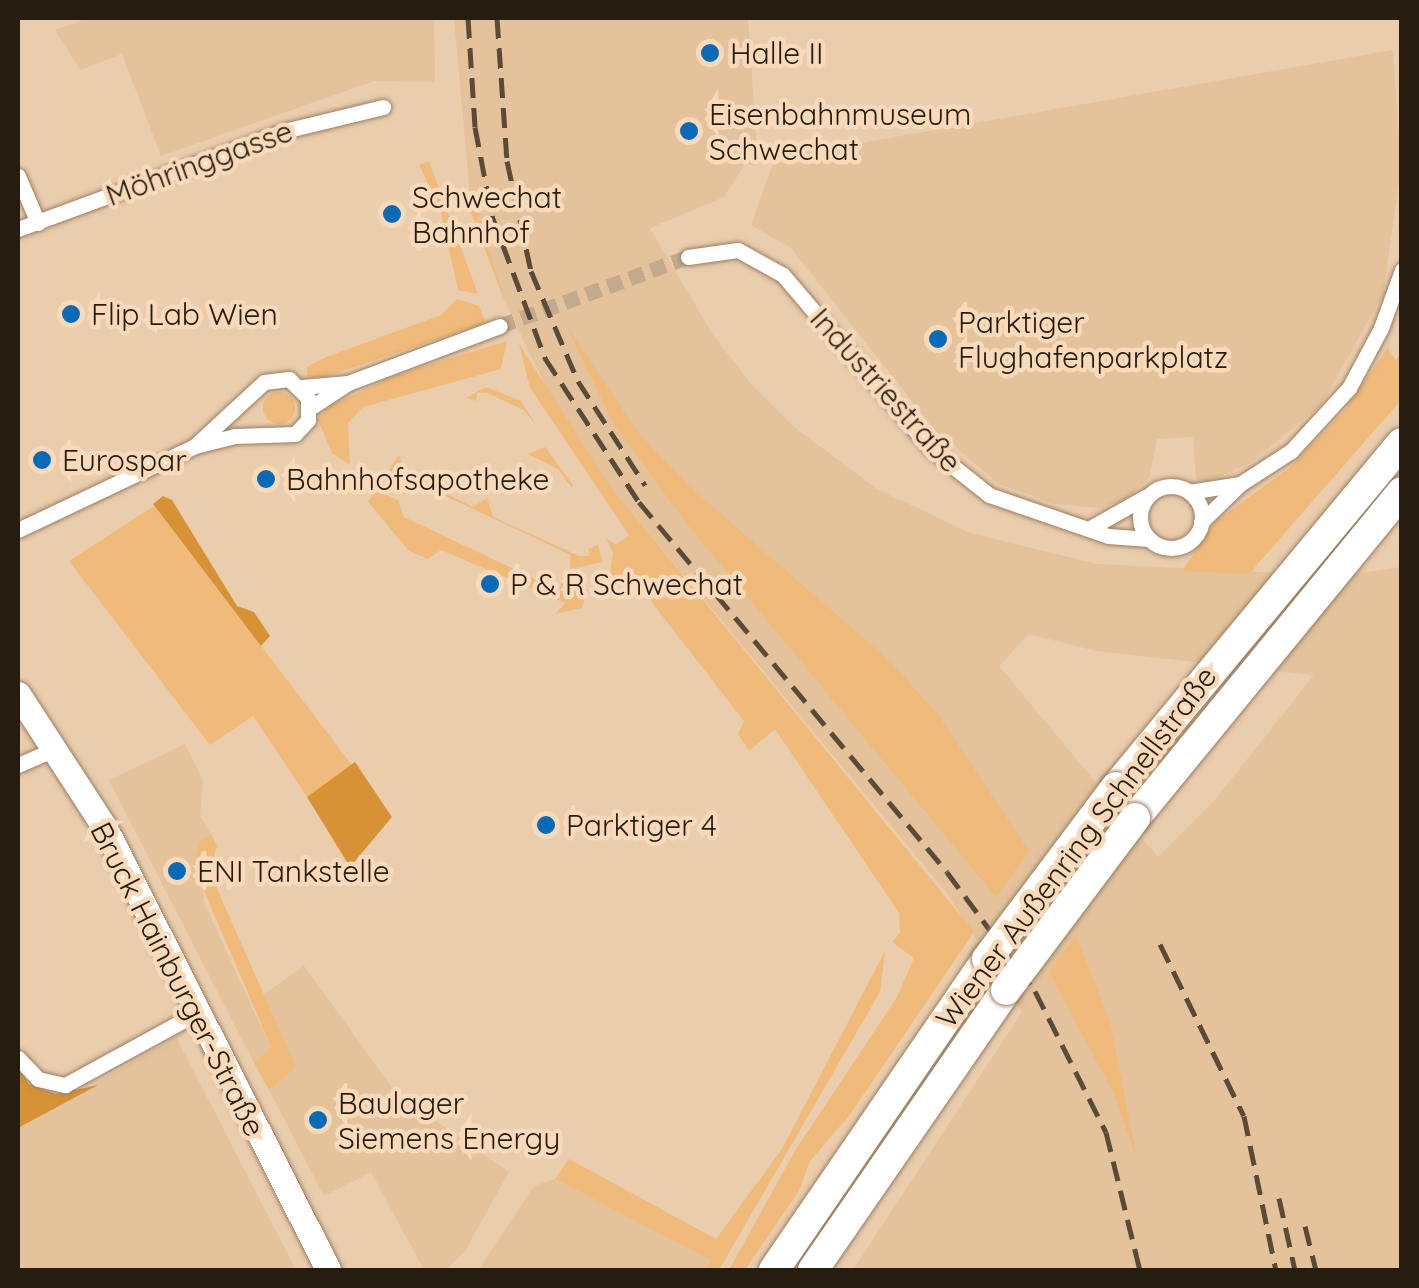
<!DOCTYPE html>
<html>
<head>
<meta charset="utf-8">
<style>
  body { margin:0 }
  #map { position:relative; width:1419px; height:1288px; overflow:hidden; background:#eacdad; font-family:Quicksand,sans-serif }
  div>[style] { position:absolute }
  .built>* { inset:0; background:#e3c29c }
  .green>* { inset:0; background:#f0ba7a }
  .round { border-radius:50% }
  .forest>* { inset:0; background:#d79235 }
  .minor-tunnel>* { height:15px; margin-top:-7.5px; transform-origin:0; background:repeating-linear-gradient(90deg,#c3aa8d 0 15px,transparent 0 23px) }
  .roads { filter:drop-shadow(0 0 2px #9a7f61) drop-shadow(0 0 2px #9a7f61) }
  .minor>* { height:15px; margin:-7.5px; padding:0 7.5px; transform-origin:7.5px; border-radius:7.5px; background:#fff }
  .minor>.ring { margin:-7.5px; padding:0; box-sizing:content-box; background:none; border:15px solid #fff; border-radius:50% }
  .primary>* { height:25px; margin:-12.5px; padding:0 12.5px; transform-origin:12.5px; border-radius:12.5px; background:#fff }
  .motorway>* { height:30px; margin:-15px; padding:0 15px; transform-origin:15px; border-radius:15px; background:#fff }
  .rail>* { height:5px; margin-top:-2.5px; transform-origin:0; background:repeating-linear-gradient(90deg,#5a4b39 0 20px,transparent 0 30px) }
  .bridges { filter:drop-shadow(0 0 2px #9a7f61) drop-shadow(0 0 2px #9a7f61) }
  .motorway-bridge>* { height:30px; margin:-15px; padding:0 15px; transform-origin:15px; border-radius:15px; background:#fff }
  .dots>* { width:28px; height:28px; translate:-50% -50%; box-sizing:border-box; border:5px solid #f8daba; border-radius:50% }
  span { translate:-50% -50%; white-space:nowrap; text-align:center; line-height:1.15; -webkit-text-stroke:9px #f8daba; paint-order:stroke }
  .poi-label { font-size:30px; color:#261c0f }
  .left { translate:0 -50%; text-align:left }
  .street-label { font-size:30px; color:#261c0f }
  .frame { position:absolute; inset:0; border:20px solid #261c0f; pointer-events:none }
</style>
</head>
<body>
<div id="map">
  <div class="built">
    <i style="clip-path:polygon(89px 18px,434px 18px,435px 82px,374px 81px,161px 156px,122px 54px,80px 70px,55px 30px)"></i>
    <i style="clip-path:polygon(evenodd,454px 18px,748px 18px,758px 166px,745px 164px,724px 197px,650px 228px,713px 335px,751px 384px,795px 428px,877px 489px,970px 533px,1097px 564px,1343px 576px,1401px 567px,1401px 1270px,853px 1270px,1022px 1012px,947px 893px,611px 487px,553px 401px,504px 300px,470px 196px,454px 18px,1029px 634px,1096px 651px,1314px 675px,1214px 801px,1158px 857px,999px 666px,1029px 634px)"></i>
    <i style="clip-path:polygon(1393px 50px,1401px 168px,1383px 294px,1322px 404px,1252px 462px,1209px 481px,1196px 479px,1193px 437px,1157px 439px,1149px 478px,1125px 500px,1099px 508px,1055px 504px,999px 484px,934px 429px,791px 248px,751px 225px,775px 158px)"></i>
    <i style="clip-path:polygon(185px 744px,203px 780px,200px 816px,211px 834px,202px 840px,204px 903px,271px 1048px,254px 1063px,109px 780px)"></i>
    <i style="clip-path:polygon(304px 966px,396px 1093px,509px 1172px,465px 1251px,446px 1270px,424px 1270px,371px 1172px,324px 1196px,269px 1090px,295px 1067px,260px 997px)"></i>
    <i style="clip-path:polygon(176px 1037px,296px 1270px,18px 1270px,18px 1128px)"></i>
    <i style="clip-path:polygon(555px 1179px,712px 1260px,705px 1270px,478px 1270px,534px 1186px)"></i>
  </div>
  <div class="green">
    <i style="clip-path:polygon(429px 161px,433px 172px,478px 294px,458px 290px,440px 208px,419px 165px)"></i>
    <i style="clip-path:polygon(473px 189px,474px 199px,504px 300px,465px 197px)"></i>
    <i style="clip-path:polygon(457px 299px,479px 306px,485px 323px,319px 379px,307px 376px,307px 367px,324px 358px,441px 315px)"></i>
    <i style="clip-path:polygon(565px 323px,637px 431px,688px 485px,892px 663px,939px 716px,1029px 851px,996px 897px,687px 524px,614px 425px)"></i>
    <i style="clip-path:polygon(507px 341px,501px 369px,363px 407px,348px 423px,350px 465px,332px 453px,318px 420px,328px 407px,396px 375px)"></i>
    <i style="clip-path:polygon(519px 344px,611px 487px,974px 932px,849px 1116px,810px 1161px,799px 1191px,745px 1270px,729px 1270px,796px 1149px,897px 997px,914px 958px,892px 942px,900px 933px,899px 913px,775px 729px,749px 751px,738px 734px,744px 721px,625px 568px,618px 582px,610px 574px,613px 552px,605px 537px,616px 545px,629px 535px,530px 388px)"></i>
    <i style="clip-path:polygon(1388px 347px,1395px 360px,1401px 355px,1401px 400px,1249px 574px,1182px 571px,1215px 522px,1289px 468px,1345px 410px)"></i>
    <i style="clip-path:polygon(486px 387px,521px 401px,538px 428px,524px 410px,487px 393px,477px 393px,476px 401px,466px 398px)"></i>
    <i class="round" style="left:263px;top:392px;width:32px;height:32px"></i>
    <i style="clip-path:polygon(545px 447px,573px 485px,572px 488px,558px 469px,528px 454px)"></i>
    <i style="clip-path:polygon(399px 455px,407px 475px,473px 507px,487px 498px,493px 517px,579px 556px,590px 556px,588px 549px,598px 545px,603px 562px,570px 569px,571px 555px,418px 483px,407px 487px,392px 480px,385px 476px)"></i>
    <i style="clip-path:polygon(376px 490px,398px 500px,404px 517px,560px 591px,562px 578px,588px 590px,582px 608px,555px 614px,565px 603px,441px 550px,428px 559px,409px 551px,368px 502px)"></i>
    <i style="clip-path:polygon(154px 506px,352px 765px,307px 797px,253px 716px,210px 745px,69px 561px)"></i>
    <i style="clip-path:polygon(211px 834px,217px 845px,210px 873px,296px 1067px,269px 1090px,254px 1063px,271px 1047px,193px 865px,201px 840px)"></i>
    <i style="clip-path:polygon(1076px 935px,1110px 1022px,1136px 1155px,1113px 1092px,1049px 972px)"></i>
    <i style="clip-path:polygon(885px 951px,880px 992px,719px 1270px,705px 1270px,711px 1260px,555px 1179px,569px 1159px,716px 1239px,782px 1149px)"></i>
  </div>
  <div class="forest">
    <i style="clip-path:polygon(163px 496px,172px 500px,237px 606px,254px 612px,270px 636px,261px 646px,153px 504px)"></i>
    <i style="clip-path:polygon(355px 762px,392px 817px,350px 867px,307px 797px)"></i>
    <i style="clip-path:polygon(18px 1066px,29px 1084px,56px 1094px,98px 1085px,18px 1128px)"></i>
  </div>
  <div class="minor-tunnel">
    <i style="left:500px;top:326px;width:200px;rotate:-20.2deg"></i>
  </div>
  <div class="roads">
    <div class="minor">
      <i style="left:18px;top:176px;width:51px;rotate:66.9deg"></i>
      <i style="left:18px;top:229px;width:283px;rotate:-20.2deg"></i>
      <i style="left:284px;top:131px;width:102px;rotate:-13.6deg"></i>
      <i style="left:688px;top:257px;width:50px;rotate:-8deg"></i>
      <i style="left:738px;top:250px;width:51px;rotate:29.1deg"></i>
      <i style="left:783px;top:275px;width:228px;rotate:49.6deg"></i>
      <i style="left:931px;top:449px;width:74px;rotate:38.4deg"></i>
      <i style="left:989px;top:495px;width:126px;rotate:19deg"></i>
      <i style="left:1108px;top:536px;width:41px;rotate:4.2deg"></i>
      <i style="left:302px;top:387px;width:46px;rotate:-5deg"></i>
      <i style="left:348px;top:383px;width:162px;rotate:-20.6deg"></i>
      <i style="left:310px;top:408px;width:45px;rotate:-33.3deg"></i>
      <i class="ring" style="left:1140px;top:486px;width:47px;height:47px"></i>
      <i style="left:1189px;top:492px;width:52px;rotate:-8.9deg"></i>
      <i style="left:1201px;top:522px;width:54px;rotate:-44.3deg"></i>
      <i style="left:1240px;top:484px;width:61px;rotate:-32.9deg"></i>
      <i style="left:1291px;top:451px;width:86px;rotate:-47.4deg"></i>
      <i style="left:1349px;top:388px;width:68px;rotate:-61.9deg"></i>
      <i style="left:1381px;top:328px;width:62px;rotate:-70.1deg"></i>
      <i style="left:1092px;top:527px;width:61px;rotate:-29.5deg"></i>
      <i style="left:18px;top:530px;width:196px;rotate:-25.4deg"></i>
      <i style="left:195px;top:446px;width:41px;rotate:-14deg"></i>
      <i style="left:235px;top:436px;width:60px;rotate:-1.9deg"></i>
      <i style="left:295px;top:434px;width:19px;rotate:-47deg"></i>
      <i style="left:308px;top:420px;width:22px;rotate:-90deg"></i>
      <i style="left:308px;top:398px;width:27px;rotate:-135deg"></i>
      <i style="left:289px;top:379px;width:25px;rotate:173deg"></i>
      <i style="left:264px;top:382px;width:94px;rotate:137.2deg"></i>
      <i style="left:18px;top:765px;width:43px;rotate:-23.6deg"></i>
      <i style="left:18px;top:1058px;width:29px;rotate:46deg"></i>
      <i style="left:38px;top:1079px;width:28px;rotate:13deg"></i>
      <i style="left:65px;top:1085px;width:150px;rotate:-28.6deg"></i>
    </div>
    <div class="primary">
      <i style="left:18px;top:694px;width:160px;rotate:57deg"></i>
      <i style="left:105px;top:828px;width:495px;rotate:63.2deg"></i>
    </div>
    <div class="motorway">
      <i style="left:1116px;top:787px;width:447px;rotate:-50.3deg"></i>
      <i style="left:1135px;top:818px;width:421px;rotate:-50.7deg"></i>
      <i style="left:774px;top:1270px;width:377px;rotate:-55.6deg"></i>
      <i style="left:813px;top:1270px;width:340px;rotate:-55.4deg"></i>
    </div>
  </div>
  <div class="rail">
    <i style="left:468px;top:18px;width:109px;rotate:86.3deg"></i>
    <i style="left:475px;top:127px;width:91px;rotate:79.2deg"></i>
    <i style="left:492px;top:216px;width:152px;rotate:69.5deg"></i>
    <i style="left:545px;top:358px;width:172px;rotate:56.9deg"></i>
    <i style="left:639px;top:502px;width:481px;rotate:50.2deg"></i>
    <i style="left:947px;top:872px;width:148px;rotate:53.5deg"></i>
    <i style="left:1035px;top:991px;width:158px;rotate:63.3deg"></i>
    <i style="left:1106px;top:1132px;width:142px;rotate:76.2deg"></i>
    <i style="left:497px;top:18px;width:143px;rotate:86deg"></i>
    <i style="left:507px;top:161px;width:113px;rotate:77.7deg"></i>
    <i style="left:531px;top:271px;width:120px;rotate:66.9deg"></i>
    <i style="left:578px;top:381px;width:124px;rotate:57.2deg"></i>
    <i style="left:1160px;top:944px;width:191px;rotate:64deg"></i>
    <i style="left:1244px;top:1116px;width:157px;rotate:78.3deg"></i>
    <i style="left:1279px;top:1198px;width:74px;rotate:77.5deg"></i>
    <i style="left:1305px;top:1226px;width:45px;rotate:76deg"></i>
  </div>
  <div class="bridges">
    <div class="motorway-bridge">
      <i style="left:987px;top:959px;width:215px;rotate:-53.1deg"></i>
      <i style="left:1006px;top:990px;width:215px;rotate:-53.1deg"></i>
    </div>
  </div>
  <div class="dots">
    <i style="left:710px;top:53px;background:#096bb7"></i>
    <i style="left:689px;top:131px;background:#096bb7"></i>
    <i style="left:392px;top:214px;background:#096bb7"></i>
    <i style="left:71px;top:314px;background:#096bb7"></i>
    <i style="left:938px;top:339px;background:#096bb7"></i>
    <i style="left:42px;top:460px;background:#096bb7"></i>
    <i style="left:266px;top:479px;background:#096bb7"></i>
    <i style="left:490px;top:584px;background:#096bb7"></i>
    <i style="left:546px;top:825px;background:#096bb7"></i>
    <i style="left:177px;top:871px;background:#096bb7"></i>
    <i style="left:318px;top:1120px;background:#096bb7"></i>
  </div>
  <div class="poi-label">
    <span class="left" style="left:730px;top:53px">Halle II</span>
    <span class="left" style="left:709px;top:131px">Eisenbahnmuseum<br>Schwechat</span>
    <span class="left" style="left:412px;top:214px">Schwechat<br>Bahnhof</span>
    <span class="left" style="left:91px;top:314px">Flip Lab Wien</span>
    <span class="left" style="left:958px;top:339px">Parktiger<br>Flughafenparkplatz</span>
    <span class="left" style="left:62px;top:460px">Eurospar</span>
    <span class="left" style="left:286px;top:479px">Bahnhofsapotheke</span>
    <span class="left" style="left:510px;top:584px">P &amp; R Schwechat</span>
    <span class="left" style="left:566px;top:825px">Parktiger 4</span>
    <span class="left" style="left:197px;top:871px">ENI Tankstelle</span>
    <span class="left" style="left:338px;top:1120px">Baulager<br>Siemens Energy</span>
  </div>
  <div class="street-label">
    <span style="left:199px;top:163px;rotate:-20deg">Möhringgasse</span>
    <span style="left:886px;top:390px;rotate:48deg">Industriestraße</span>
    <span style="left:1076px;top:847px;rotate:-53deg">Wiener Außenring Schnellstraße</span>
    <span style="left:178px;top:979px;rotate:63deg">Bruck Hainburger-Straße</span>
  </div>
  <div class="frame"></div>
</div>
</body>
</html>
